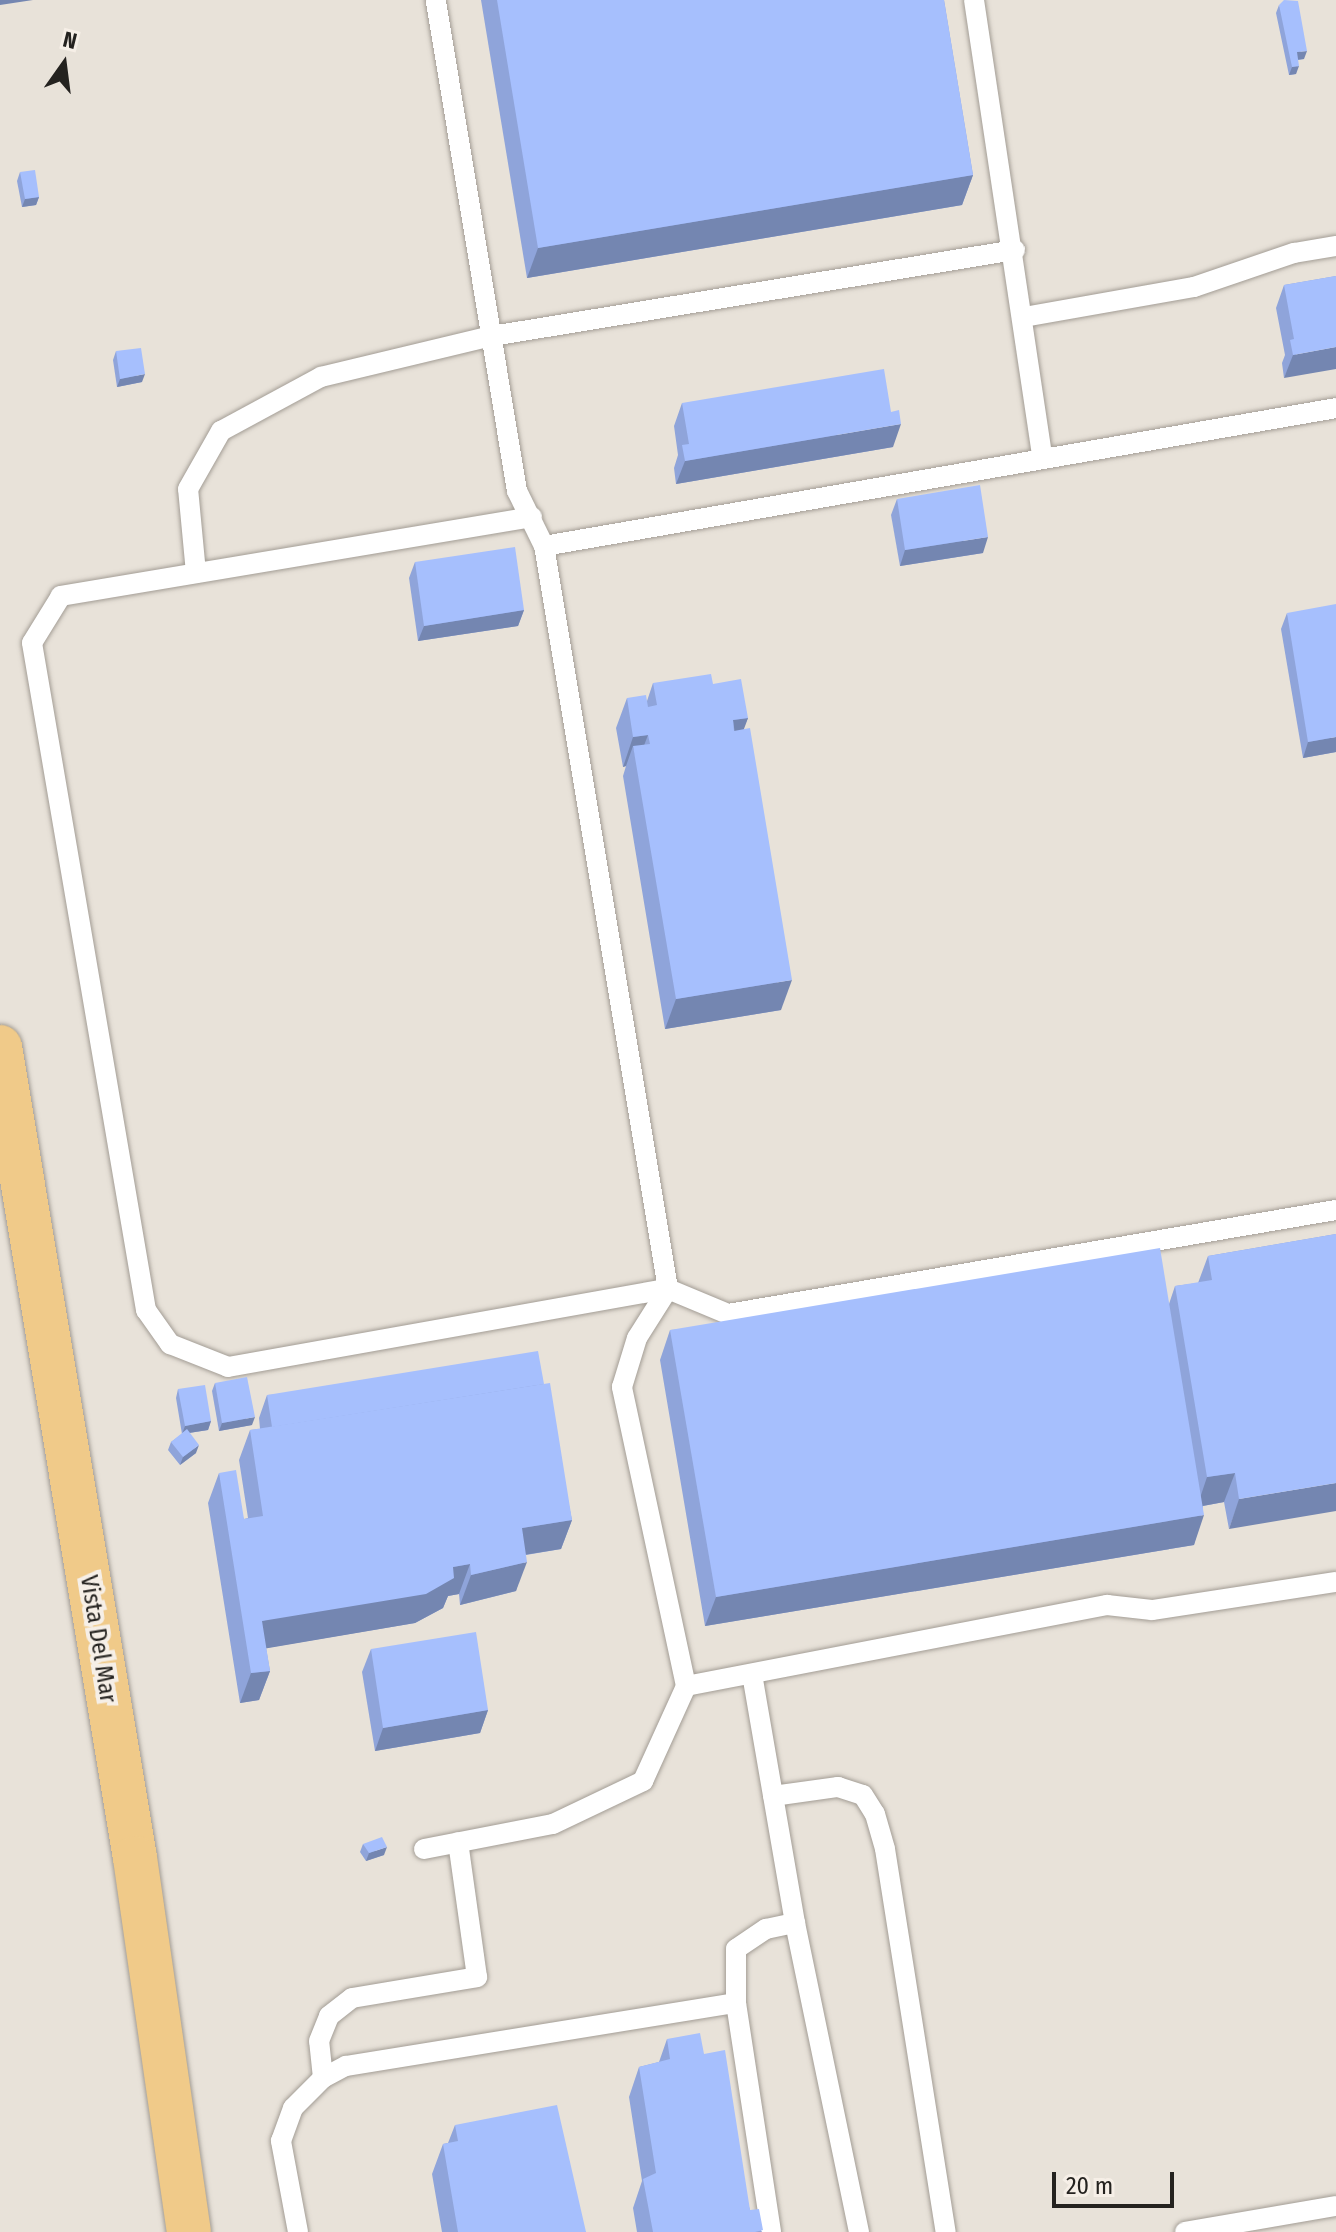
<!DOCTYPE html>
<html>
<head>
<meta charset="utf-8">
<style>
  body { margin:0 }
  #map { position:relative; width:1336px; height:2232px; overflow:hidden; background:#e8e2d9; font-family:"Fira Sans Condensed",sans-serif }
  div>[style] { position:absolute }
  .roads { filter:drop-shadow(0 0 2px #a39d95) drop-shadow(0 0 2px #a39d95) }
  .lane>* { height:20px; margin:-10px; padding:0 10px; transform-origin:10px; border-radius:10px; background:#fff }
  .primary>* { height:44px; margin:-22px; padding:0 22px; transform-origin:22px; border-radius:22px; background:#f0ca89 }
  .wall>* { inset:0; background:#8fa4da }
  .shaded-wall>* { inset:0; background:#7486b1 }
  .building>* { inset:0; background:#a6bffd }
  span { translate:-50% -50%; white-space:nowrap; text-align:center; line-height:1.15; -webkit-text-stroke:8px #f6efe7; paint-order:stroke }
  .street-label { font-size:24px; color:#24221f }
  .north { position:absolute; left:24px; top:24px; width:80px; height:80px; -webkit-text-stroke:6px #f6efe7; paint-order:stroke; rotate:14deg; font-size:22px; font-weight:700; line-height:32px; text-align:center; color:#24221f }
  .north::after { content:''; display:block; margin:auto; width:28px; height:36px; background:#24221f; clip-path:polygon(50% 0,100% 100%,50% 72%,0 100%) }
  .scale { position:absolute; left:1052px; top:2172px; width:122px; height:36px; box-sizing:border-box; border:4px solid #24221f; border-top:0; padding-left:10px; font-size:24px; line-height:28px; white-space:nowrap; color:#24221f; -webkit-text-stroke:6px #f6efe7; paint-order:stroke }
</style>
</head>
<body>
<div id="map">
  <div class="roads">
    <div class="lane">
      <i style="left:974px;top:0;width:461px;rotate:81.5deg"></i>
      <i style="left:1024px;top:317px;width:173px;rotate:-10deg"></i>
      <i style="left:1194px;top:287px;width:106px;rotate:-18.8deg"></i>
      <i style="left:1294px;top:253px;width:43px;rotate:-9.5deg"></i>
      <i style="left:532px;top:517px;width:478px;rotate:170.5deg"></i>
      <i style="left:61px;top:596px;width:55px;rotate:121.7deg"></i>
      <i style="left:32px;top:643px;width:677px;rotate:80.3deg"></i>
      <i style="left:146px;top:1310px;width:42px;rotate:54.8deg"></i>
      <i style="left:170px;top:1344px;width:62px;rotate:21.6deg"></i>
      <i style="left:228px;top:1367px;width:447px;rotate:-10.1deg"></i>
      <i style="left:668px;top:1289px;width:65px;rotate:22.6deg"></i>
      <i style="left:728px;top:1314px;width:617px;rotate:-9.71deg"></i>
      <i style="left:544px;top:546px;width:804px;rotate:-9.88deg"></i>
      <i style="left:196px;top:573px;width:84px;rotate:-95.4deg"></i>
      <i style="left:188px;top:489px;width:67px;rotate:-60.4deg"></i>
      <i style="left:221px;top:431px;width:114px;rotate:-28.4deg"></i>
      <i style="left:321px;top:377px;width:176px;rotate:-13.5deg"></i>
      <i style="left:492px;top:336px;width:530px;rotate:-9.34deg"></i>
      <i style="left:752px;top:1674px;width:253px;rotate:80.2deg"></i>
      <i style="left:795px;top:1923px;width:316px;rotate:78.3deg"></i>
      <i style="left:686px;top:1686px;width:429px;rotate:-10.9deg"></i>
      <i style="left:1107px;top:1605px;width:45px;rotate:6.3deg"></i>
      <i style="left:1152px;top:1610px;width:186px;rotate:-8.7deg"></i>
      <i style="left:773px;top:1796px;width:66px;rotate:-7.9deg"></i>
      <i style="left:838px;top:1787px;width:26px;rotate:18deg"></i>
      <i style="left:863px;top:1795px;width:22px;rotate:58deg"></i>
      <i style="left:875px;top:1814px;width:36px;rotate:74deg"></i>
      <i style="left:885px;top:1849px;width:388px;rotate:81deg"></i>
      <i style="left:424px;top:1849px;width:131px;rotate:-11deg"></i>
      <i style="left:553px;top:1824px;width:100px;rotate:-25.5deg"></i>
      <i style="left:643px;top:1781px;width:104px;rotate:-65.6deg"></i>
      <i style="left:686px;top:1686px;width:306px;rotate:-102.1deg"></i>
      <i style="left:622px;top:1387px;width:51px;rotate:-73deg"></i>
      <i style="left:637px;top:1338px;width:58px;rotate:-57.7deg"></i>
      <i style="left:668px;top:1289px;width:753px;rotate:-99.47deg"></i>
      <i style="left:544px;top:546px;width:61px;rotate:-116.1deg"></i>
      <i style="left:517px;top:491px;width:498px;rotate:-99.4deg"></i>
      <i style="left:736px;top:2003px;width:232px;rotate:81.3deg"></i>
      <i style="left:323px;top:2078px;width:37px;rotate:-96deg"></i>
      <i style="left:319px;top:2041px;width:27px;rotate:-68deg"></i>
      <i style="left:329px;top:2016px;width:29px;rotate:-38deg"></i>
      <i style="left:352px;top:1998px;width:127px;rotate:-9.5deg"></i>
      <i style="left:477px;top:1977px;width:136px;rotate:-98deg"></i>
      <i style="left:298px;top:2232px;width:93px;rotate:-100.6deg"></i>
      <i style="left:281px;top:2141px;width:35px;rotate:-70deg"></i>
      <i style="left:293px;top:2108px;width:42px;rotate:-45deg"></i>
      <i style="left:323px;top:2078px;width:26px;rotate:-28deg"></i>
      <i style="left:346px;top:2066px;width:395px;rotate:-9.2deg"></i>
      <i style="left:736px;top:2003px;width:54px;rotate:-90deg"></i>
      <i style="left:736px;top:1949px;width:36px;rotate:-34deg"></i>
      <i style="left:766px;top:1929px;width:30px;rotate:-12deg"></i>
      <i style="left:1185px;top:2232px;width:153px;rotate:-9.8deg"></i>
    </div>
    <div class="primary">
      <i style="left:0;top:1047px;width:822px;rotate:80.55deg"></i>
      <i style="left:135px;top:1858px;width:378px;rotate:81.8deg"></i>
    </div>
  </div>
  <div class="wall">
    <i style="clip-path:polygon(481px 0,944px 0,973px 175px,962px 205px,527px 278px)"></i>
    <i style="clip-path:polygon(1279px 5px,1304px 59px,1298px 60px,1296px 74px,1289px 75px,1276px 13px)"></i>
    <i style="clip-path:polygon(20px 172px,39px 197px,36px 205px,22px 207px,17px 181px)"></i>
    <i style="clip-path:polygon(1336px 276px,1284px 378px,1282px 363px,1285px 355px,1276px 308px,1284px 285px)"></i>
    <i style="clip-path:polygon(116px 351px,142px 382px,117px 387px,113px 360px)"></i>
    <i style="clip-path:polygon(682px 403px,893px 447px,676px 484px,674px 468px,678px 455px,674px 426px)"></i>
    <i style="clip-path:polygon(897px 499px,983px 553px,900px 566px,891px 515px)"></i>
    <i style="clip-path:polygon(415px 562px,524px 610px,518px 626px,418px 641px,409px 578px)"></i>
    <i style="clip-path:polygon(1287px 613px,1336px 752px,1303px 758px,1281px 629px)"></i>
    <i style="clip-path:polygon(653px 683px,713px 684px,748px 718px,743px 729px,781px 1010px,665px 1029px,623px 776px,626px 766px,623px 767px,616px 728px,627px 698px,647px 701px)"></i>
    <i style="clip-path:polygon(1336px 1234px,1229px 1529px,1224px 1502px,1203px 1506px,1194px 1545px,705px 1626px,660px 1360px,670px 1330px,1169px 1304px,1175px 1286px,1198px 1283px,1208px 1256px)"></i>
    <i style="clip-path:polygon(215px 1383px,252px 1425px,219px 1431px,212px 1391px)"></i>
    <i style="clip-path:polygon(544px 1384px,572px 1520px,561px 1549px,526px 1555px,516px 1591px,460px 1605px,459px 1594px,448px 1596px,443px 1608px,415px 1623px,266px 1648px,270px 1671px,259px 1700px,240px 1703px,208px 1503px,219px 1473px,244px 1519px,248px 1518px,239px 1460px,250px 1430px,260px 1429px,259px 1418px,267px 1395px)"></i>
    <i style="clip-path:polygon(178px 1389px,211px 1421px,208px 1430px,189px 1433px,196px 1453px,180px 1465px,168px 1450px,171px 1442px,182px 1434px,176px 1398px)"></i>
    <i style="clip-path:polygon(371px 1649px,488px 1710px,480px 1733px,375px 1751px,362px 1672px)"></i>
    <i style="clip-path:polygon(363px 1844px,384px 1855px,366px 1861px,360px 1852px)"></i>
    <i style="clip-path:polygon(667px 2039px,704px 2054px,750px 2210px,762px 2232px,637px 2232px,633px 2208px,642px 2181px,629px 2097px,639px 2067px,659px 2062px)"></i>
    <i style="clip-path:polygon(455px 2125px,586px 2232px,442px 2232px,432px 2174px,443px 2144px,448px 2143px)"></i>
  </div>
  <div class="shaded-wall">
    <i style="clip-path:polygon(0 0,33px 0,0 5px)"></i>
    <i style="clip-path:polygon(1307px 51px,1304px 59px,1294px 60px,1297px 52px)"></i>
    <i style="clip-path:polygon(1299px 66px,1296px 74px,1289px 75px,1292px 67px)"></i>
    <i style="clip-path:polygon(973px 175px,962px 205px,527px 278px,538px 248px)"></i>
    <i style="clip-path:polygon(39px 197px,36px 205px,22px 207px,25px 199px)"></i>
    <i style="clip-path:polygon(1336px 347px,1336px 369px,1284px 378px,1293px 355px)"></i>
    <i style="clip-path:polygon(145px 374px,142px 382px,117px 387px,120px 379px)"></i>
    <i style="clip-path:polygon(901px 424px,893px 447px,676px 484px,685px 461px)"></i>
    <i style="clip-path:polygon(988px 537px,983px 553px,900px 566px,905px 550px)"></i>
    <i style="clip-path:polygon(524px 610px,518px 626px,418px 641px,424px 626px)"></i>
    <i style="clip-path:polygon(748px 718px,737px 748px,733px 720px)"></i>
    <i style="clip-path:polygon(648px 735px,637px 764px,633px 746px,626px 766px,623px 767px,633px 737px)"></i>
    <i style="clip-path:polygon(1336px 737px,1336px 752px,1303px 758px,1308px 742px)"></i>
    <i style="clip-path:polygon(792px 980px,781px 1010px,665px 1029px,676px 999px)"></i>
    <i style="clip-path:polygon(255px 1417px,252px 1425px,219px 1431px,222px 1423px)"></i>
    <i style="clip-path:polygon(211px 1421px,208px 1430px,182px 1434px,185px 1426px)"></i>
    <i style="clip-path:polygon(199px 1445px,196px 1453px,180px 1465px,183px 1457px)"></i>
    <i style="clip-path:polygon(1235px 1473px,1224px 1502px,1197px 1507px,1207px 1477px)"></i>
    <i style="clip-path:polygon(1336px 1483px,1336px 1511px,1229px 1529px,1239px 1499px)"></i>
    <i style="clip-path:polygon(1204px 1515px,1194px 1545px,705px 1626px,716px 1597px)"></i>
    <i style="clip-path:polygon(572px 1520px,561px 1549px,511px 1557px,522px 1528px)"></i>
    <i style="clip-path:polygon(527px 1562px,516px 1591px,460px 1605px,471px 1575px)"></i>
    <i style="clip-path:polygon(470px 1564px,459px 1594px,448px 1596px,443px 1608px,415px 1623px,251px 1651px,262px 1621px,453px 1567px)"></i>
    <i style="clip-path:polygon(270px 1671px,259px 1700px,240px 1703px,251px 1673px)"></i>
    <i style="clip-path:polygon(488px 1710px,480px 1733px,375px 1751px,383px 1728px)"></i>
    <i style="clip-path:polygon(387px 1847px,384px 1855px,366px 1861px,369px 1853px)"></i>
  </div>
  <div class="building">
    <i style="clip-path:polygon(497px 0,944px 0,973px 175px,538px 248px)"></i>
    <i style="clip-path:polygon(1284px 0,1298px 1px,1307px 51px,1297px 52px,1299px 66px,1292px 67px,1279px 5px)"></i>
    <i style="clip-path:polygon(35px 170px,39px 197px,25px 199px,20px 172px)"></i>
    <i style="clip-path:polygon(1336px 276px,1336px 347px,1293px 355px,1290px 340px,1294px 339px,1284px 285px)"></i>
    <i style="clip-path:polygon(141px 348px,145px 374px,120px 379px,116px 351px)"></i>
    <i style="clip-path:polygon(884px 369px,891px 412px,899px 410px,901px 424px,685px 461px,682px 445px,689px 444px,682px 403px)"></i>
    <i style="clip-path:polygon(980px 485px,988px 537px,905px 550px,897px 499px)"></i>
    <i style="clip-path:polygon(515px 547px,524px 610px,424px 626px,415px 562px)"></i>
    <i style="clip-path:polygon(1336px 604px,1336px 737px,1308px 742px,1287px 613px)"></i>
    <i style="clip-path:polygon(711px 674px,713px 684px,741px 679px,748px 718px,733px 720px,734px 731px,750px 728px,792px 980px,676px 999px,633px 746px,650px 744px,648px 735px,633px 737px,627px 698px,646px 695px,648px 707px,657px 705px,653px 683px)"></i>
    <i style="clip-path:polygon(1336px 1234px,1336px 1483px,1239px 1499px,1235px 1473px,1207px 1477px,1175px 1286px,1212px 1280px,1208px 1256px)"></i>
    <i style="clip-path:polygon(1160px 1248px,1204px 1515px,716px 1597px,670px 1330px)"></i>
    <i style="clip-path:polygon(538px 1351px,544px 1384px,272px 1427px,267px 1395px)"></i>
    <i style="clip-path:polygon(247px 1377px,255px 1417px,222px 1423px,215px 1383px)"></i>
    <i style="clip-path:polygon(550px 1383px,572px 1520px,522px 1528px,527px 1562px,471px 1575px,470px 1564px,453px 1567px,454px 1578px,426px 1594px,262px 1621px,270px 1671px,251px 1673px,219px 1473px,236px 1470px,244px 1519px,263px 1516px,250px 1430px)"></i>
    <i style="clip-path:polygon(205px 1385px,211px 1421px,185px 1426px,178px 1389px)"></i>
    <i style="clip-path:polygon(187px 1429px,199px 1445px,183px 1457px,171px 1442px)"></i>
    <i style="clip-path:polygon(476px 1632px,488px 1710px,383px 1728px,371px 1649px)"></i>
    <i style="clip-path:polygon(382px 1837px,387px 1847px,369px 1853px,363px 1844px)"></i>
    <i style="clip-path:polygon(700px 2033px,704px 2054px,725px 2050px,750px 2210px,759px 2209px,763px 2230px,755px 2232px,653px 2232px,643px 2179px,656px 2173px,639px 2067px,670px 2059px,667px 2039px)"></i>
    <i style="clip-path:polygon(557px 2105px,586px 2232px,458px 2232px,443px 2144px,458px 2141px,455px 2125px)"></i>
  </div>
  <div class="street-label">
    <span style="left:98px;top:1639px;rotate:81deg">Vista Del Mar</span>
  </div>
  <div class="north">N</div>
  <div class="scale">20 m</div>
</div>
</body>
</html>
